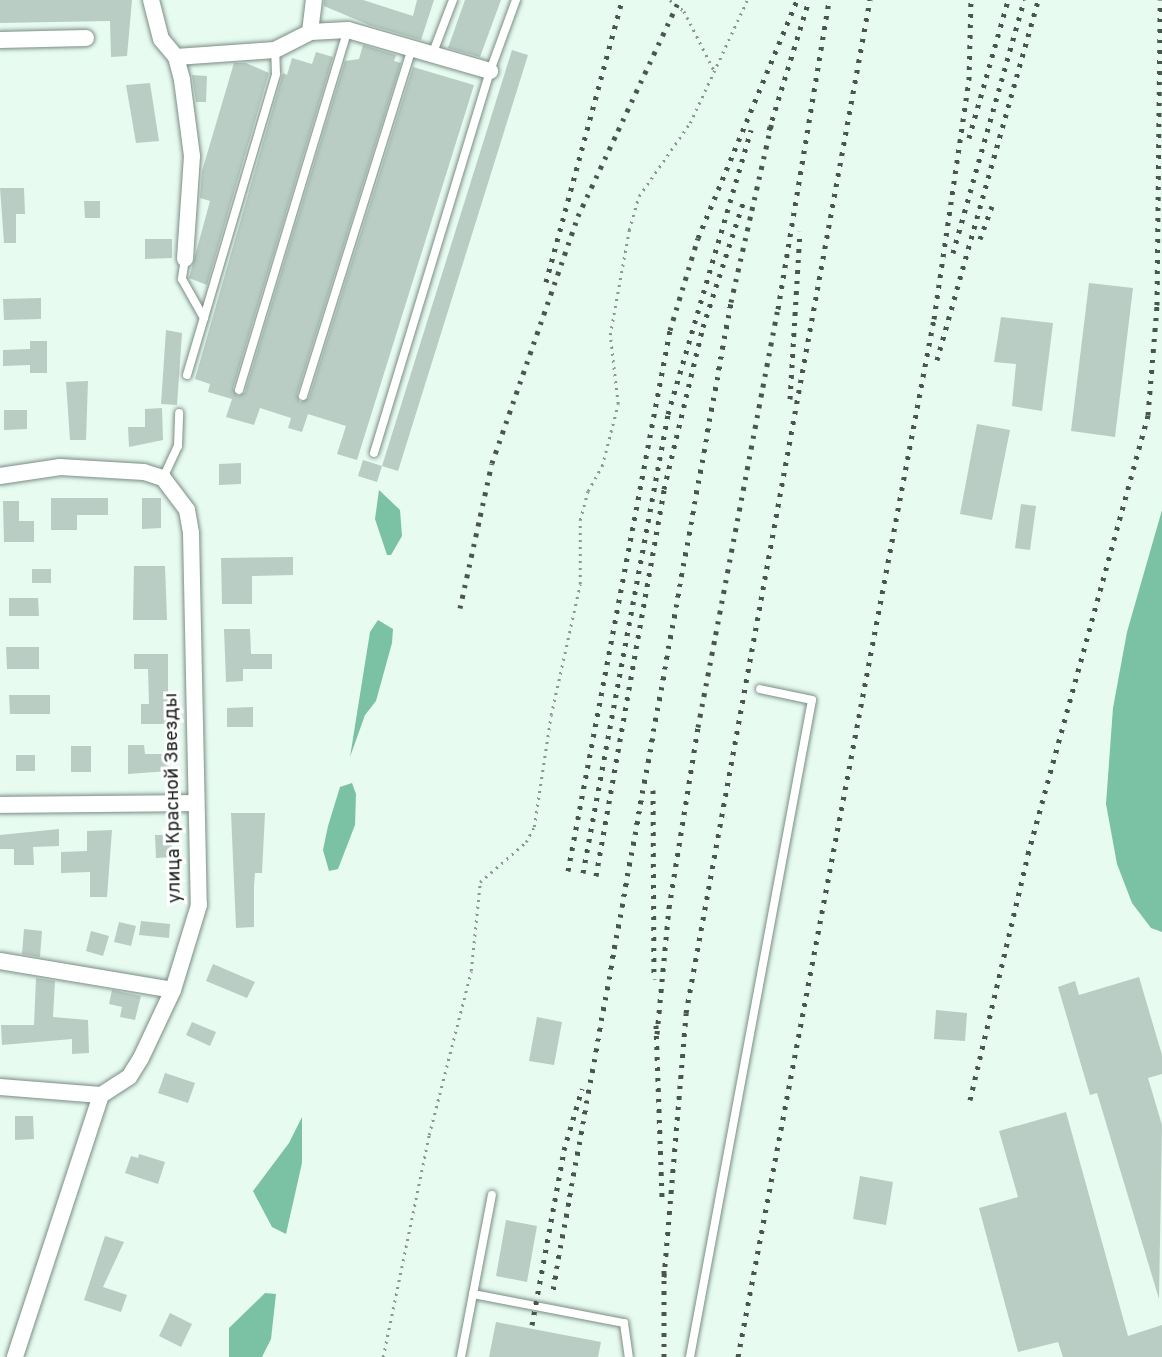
<!DOCTYPE html>
<html>
<head>
<meta charset="utf-8">
<style>
  body { margin:0 }
  #map { position:relative; width:1162px; height:1357px; overflow:hidden; background:#e7fbf1; font-family:Overpass,sans-serif }
  div>[style] { position:absolute }
  .water>* { inset:0; background:#7bc1a3 }
  .building>* { inset:0; background:#b9cdc4 }
  .path>* { height:2.5px; margin-top:-1.25px; transform-origin:0; background:repeating-linear-gradient(90deg,#8b9993 0 2px,transparent 0 7px) }
  .roads { filter:drop-shadow(0 0 2px #7a8d84) drop-shadow(0 0 2px #7a8d84) }
  .lane>* { height:8px; margin:-4px; padding:0 4px; transform-origin:4px; border-radius:4px; background:#fff }
  .street>* { height:16px; margin:-8px; padding:0 8px; transform-origin:8px; border-radius:8px; background:#fff }
  .rail>* { height:5px; margin-top:-2.5px; transform-origin:0; background:repeating-linear-gradient(90deg,#4b5550 0 3.5px,transparent 0 10.5px) }
  span { translate:-50% -50%; white-space:nowrap; text-align:center; line-height:1.15; -webkit-text-stroke:6px #fff; paint-order:stroke }
  .street-label { font-size:19px; color:#161d1a }
</style>
</head>
<body>
<div id="map">
  <div class="water">
    <i style="clip-path:polygon(379px 490px,400px 510px,402px 536px,391px 555px,387px 555px,375px 519px)"></i>
    <i style="clip-path:polygon(1162px 510px,1162px 932px,1151px 928px,1132px 903px,1117px 864px,1106px 804px,1113px 708px,1127px 632px)"></i>
    <i style="clip-path:polygon(378px 620px,393px 629px,392px 643px,376px 701px,365px 715px,350px 757px,370px 632px)"></i>
    <i style="clip-path:polygon(352px 783px,356px 794px,355px 825px,338px 869px,329px 871px,323px 850px,328px 826px,340px 787px)"></i>
    <i style="clip-path:polygon(302px 1117px,302px 1163px,286px 1234px,272px 1227px,253px 1191px,289px 1143px)"></i>
    <i style="clip-path:polygon(265px 1293px,276px 1294px,271px 1339px,262px 1357px,229px 1357px,229px 1328px)"></i>
  </div>
  <div class="building">
    <i style="clip-path:polygon(0 0,132px 0,127px 56px,111px 57px,110px 21px,0 23px)"></i>
    <i style="clip-path:polygon(324px 0,363px 0,413px 16px,417px 0,434px 0,421px 40px,369px 25px,324px 6px)"></i>
    <i style="clip-path:polygon(465px 0,501px 0,480px 57px,448px 48px)"></i>
    <i style="clip-path:polygon(363px 45px,396px 55px,394px 61px,401px 63px,297px 394px,300px 402px,309px 398px,413px 67px,474px 85px,357px 460px,337px 454px,346px 426px,308px 414px,302px 432px,288px 428px,291px 418px,260px 408px,254px 425px,226px 417px,232px 399px,208px 392px,210px 384px,195px 379px,283px 73px,287px 75px,292px 58px,312px 64px,316px 52px,333px 57px,233px 388px,238px 396px,245px 392px,345px 61px,359px 59px)"></i>
    <i style="clip-path:polygon(512px 50px,528px 55px,398px 471px,382px 466px)"></i>
    <i style="clip-path:polygon(234px 63px,246px 63px,269px 73px,207px 285px,189px 278px,210px 201px,200px 198px,202px 171px)"></i>
    <i style="clip-path:polygon(192px 75px,207px 76px,206px 102px,196px 102px)"></i>
    <i style="clip-path:polygon(150px 83px,159px 141px,136px 143px,126px 85px)"></i>
    <i style="clip-path:polygon(0 188px,24px 188px,25px 214px,16px 214px,16px 243px,4px 243px)"></i>
    <i style="clip-path:polygon(84px 201px,100px 201px,100px 218px,85px 218px)"></i>
    <i style="clip-path:polygon(145px 239px,172px 239px,172px 258px,145px 259px)"></i>
    <i style="clip-path:polygon(1089px 283px,1133px 288px,1115px 437px,1071px 431px)"></i>
    <i style="clip-path:polygon(41px 298px,41px 319px,4px 320px,3px 299px)"></i>
    <i style="clip-path:polygon(1001px 317px,1053px 323px,1042px 411px,1012px 406px,1016px 364px,994px 362px)"></i>
    <i style="clip-path:polygon(166px 330px,182px 333px,177px 405px,161px 404px)"></i>
    <i style="clip-path:polygon(30px 341px,47px 341px,47px 373px,30px 373px,30px 365px,3px 366px,3px 350px,30px 349px)"></i>
    <i style="clip-path:polygon(88px 381px,86px 440px,70px 440px,66px 382px)"></i>
    <i style="clip-path:polygon(162px 408px,163px 440px,129px 447px,128px 427px,145px 427px,145px 409px)"></i>
    <i style="clip-path:polygon(4px 410px,27px 410px,27px 429px,4px 430px)"></i>
    <i style="clip-path:polygon(977px 424px,1010px 430px,992px 520px,960px 514px)"></i>
    <i style="clip-path:polygon(363px 460px,382px 466px,377px 482px,358px 476px)"></i>
    <i style="clip-path:polygon(241px 463px,241px 484px,219px 485px,219px 464px)"></i>
    <i style="clip-path:polygon(51px 498px,108px 498px,108px 515px,77px 515px,77px 530px,51px 530px)"></i>
    <i style="clip-path:polygon(142px 498px,161px 498px,161px 528px,142px 529px)"></i>
    <i style="clip-path:polygon(3px 501px,19px 501px,19px 521px,34px 521px,34px 542px,4px 542px)"></i>
    <i style="clip-path:polygon(1021px 504px,1036px 506px,1030px 550px,1015px 548px)"></i>
    <i style="clip-path:polygon(293px 557px,293px 575px,252px 576px,252px 604px,222px 604px,221px 558px)"></i>
    <i style="clip-path:polygon(134px 566px,165px 566px,167px 620px,133px 620px)"></i>
    <i style="clip-path:polygon(32px 569px,51px 569px,51px 583px,32px 583px)"></i>
    <i style="clip-path:polygon(9px 598px,38px 598px,39px 616px,9px 616px)"></i>
    <i style="clip-path:polygon(224px 629px,250px 629px,251px 654px,272px 654px,272px 669px,243px 669px,243px 681px,226px 682px)"></i>
    <i style="clip-path:polygon(6px 647px,39px 647px,39px 669px,7px 669px)"></i>
    <i style="clip-path:polygon(134px 654px,168px 654px,168px 724px,141px 724px,141px 704px,149px 704px,148px 669px,134px 669px)"></i>
    <i style="clip-path:polygon(9px 695px,50px 695px,50px 714px,10px 714px)"></i>
    <i style="clip-path:polygon(253px 707px,253px 727px,227px 727px,227px 708px)"></i>
    <i style="clip-path:polygon(128px 745px,144px 745px,145px 754px,169px 754px,169px 771px,128px 774px)"></i>
    <i style="clip-path:polygon(71px 746px,91px 746px,91px 772px,71px 772px)"></i>
    <i style="clip-path:polygon(16px 755px,35px 755px,35px 771px,16px 771px)"></i>
    <i style="clip-path:polygon(231px 813px,265px 813px,262px 873px,255px 873px,254px 886px,254px 927px,236px 928px)"></i>
    <i style="clip-path:polygon(59px 829px,59px 846px,33px 847px,34px 865px,14px 865px,14px 849px,0 849px,0 835px)"></i>
    <i style="clip-path:polygon(112px 830px,107px 897px,90px 897px,90px 872px,61px 873px,61px 852px,87px 851px,87px 831px)"></i>
    <i style="clip-path:polygon(155px 835px,171px 835px,172px 857px,156px 858px)"></i>
    <i style="clip-path:polygon(141px 921px,170px 924px,169px 938px,139px 935px)"></i>
    <i style="clip-path:polygon(119px 922px,136px 926px,131px 946px,114px 942px)"></i>
    <i style="clip-path:polygon(24px 929px,42px 931px,40px 957px,22px 954px)"></i>
    <i style="clip-path:polygon(91px 931px,109px 936px,103px 956px,86px 951px)"></i>
    <i style="clip-path:polygon(213px 964px,255px 982px,247px 998px,206px 981px)"></i>
    <i style="clip-path:polygon(1139px 977px,1162px 1055px,1162px 1074px,1148px 1078px,1162px 1125px,1159px 1299px,1097px 1093px,1090px 1095px,1058px 987px,1075px 981px,1079px 995px)"></i>
    <i style="clip-path:polygon(36px 978px,55px 981px,53px 1017px,88px 1020px,89px 1053px,72px 1054px,72px 1039px,2px 1045px,1px 1025px,34px 1025px)"></i>
    <i style="clip-path:polygon(112px 990px,141px 996px,135px 1020px,120px 1017px,122px 1007px,109px 1004px)"></i>
    <i style="clip-path:polygon(936px 1010px,967px 1013px,965px 1041px,934px 1039px)"></i>
    <i style="clip-path:polygon(537px 1017px,562px 1022px,554px 1065px,529px 1061px)"></i>
    <i style="clip-path:polygon(192px 1022px,216px 1032px,210px 1046px,186px 1035px)"></i>
    <i style="clip-path:polygon(165px 1073px,195px 1083px,188px 1103px,158px 1093px)"></i>
    <i style="clip-path:polygon(1066px 1112px,1128px 1336px,1162px 1325px,1162px 1357px,1063px 1357px,1058px 1342px,1018px 1352px,979px 1208px,1018px 1197px,999px 1131px)"></i>
    <i style="clip-path:polygon(15px 1116px,33px 1116px,34px 1139px,15px 1140px)"></i>
    <i style="clip-path:polygon(139px 1154px,165px 1162px,158px 1184px,125px 1173px,131px 1156px,138px 1158px)"></i>
    <i style="clip-path:polygon(860px 1176px,893px 1182px,886px 1225px,853px 1219px)"></i>
    <i style="clip-path:polygon(506px 1220px,537px 1226px,527px 1282px,496px 1276px)"></i>
    <i style="clip-path:polygon(105px 1236px,124px 1242px,103px 1287px,127px 1295px,121px 1312px,84px 1300px)"></i>
    <i style="clip-path:polygon(170px 1313px,192px 1324px,181px 1347px,159px 1336px)"></i>
    <i style="clip-path:polygon(496px 1322px,601px 1342px,598px 1357px,489px 1357px)"></i>
  </div>
  <div class="path">
    <i style="left:670px;top:0;width:18px;rotate:38deg"></i>
    <i style="left:684px;top:11px;width:68px;rotate:63.1deg"></i>
    <i style="left:383px;top:1357px;width:227px;rotate:-78.3deg"></i>
    <i style="left:429px;top:1135px;width:169px;rotate:-75.6deg"></i>
    <i style="left:471px;top:971px;width:89px;rotate:-84.2deg"></i>
    <i style="left:480px;top:882px;width:61px;rotate:-41deg"></i>
    <i style="left:526px;top:842px;width:17px;rotate:-62deg"></i>
    <i style="left:534px;top:827px;width:113px;rotate:-81.4deg"></i>
    <i style="left:551px;top:715px;width:134px;rotate:-77.5deg"></i>
    <i style="left:580px;top:584px;width:64px;rotate:-90deg"></i>
    <i style="left:580px;top:520px;width:30px;rotate:-75deg"></i>
    <i style="left:588px;top:491px;width:29px;rotate:-61deg"></i>
    <i style="left:602px;top:466px;width:64px;rotate:-75.5deg"></i>
    <i style="left:618px;top:404px;width:69px;rotate:-96.6deg"></i>
    <i style="left:610px;top:335px;width:107px;rotate:-79.7deg"></i>
    <i style="left:629px;top:230px;width:35px;rotate:-74deg"></i>
    <i style="left:639px;top:196px;width:89px;rotate:-55.1deg"></i>
    <i style="left:690px;top:123px;width:136px;rotate:-65.1deg"></i>
  </div>
  <div class="roads">
    <div class="lane">
      <i style="left:432px;top:55px;width:59px;rotate:-69.1deg"></i>
      <i style="left:185px;top:259px;width:20px;rotate:99deg"></i>
      <i style="left:182px;top:279px;width:45px;rotate:60.6deg"></i>
      <i style="left:187px;top:375px;width:314px;rotate:-73.5deg"></i>
      <i style="left:276px;top:74px;width:24px;rotate:-92deg"></i>
      <i style="left:239px;top:390px;width:376px;rotate:-73.2deg"></i>
      <i style="left:303px;top:396px;width:364px;rotate:-72.6deg"></i>
      <i style="left:374px;top:453px;width:399px;rotate:-73.1deg"></i>
      <i style="left:490px;top:71px;width:76px;rotate:-69.9deg"></i>
      <i style="left:163px;top:478px;width:35px;rotate:-65deg"></i>
      <i style="left:178px;top:446px;width:33px;rotate:-88deg"></i>
      <i style="left:473px;top:1294px;width:154px;rotate:10.9deg"></i>
      <i style="left:624px;top:1323px;width:34px;rotate:82deg"></i>
      <i style="left:461px;top:1357px;width:165px;rotate:-79.2deg"></i>
      <i style="left:690px;top:1357px;width:668px;rotate:-79.48deg"></i>
      <i style="left:812px;top:700px;width:53px;rotate:-168.1deg"></i>
    </div>
    <div class="street">
      <i style="left:151px;top:0;width:40px;rotate:75.6deg"></i>
      <i style="left:161px;top:39px;width:23px;rotate:50deg"></i>
      <i style="left:176px;top:57px;width:24px;rotate:75deg"></i>
      <i style="left:182px;top:80px;width:77px;rotate:82.5deg"></i>
      <i style="left:192px;top:156px;width:103px;rotate:93.9deg"></i>
      <i style="left:310px;top:32px;width:32px;rotate:-83deg"></i>
      <i style="left:0;top:40px;width:86px;rotate:-1.3deg"></i>
      <i style="left:176px;top:57px;width:99px;rotate:-4deg"></i>
      <i style="left:275px;top:50px;width:39px;rotate:-27deg"></i>
      <i style="left:310px;top:32px;width:38px;rotate:-3deg"></i>
      <i style="left:348px;top:30px;width:148px;rotate:16.1deg"></i>
      <i style="left:0;top:476px;width:61px;rotate:-8.5deg"></i>
      <i style="left:60px;top:467px;width:84px;rotate:3.4deg"></i>
      <i style="left:144px;top:472px;width:20px;rotate:18deg"></i>
      <i style="left:163px;top:478px;width:40px;rotate:53deg"></i>
      <i style="left:187px;top:510px;width:23px;rotate:80deg"></i>
      <i style="left:191px;top:533px;width:372px;rotate:88.8deg"></i>
      <i style="left:199px;top:905px;width:89px;rotate:107deg"></i>
      <i style="left:173px;top:990px;width:75px;rotate:115.2deg"></i>
      <i style="left:141px;top:1058px;width:22px;rotate:122deg"></i>
      <i style="left:129px;top:1077px;width:33px;rotate:147deg"></i>
      <i style="left:101px;top:1095px;width:276px;rotate:108.2deg"></i>
      <i style="left:0;top:805px;width:194px;rotate:-0.6deg"></i>
      <i style="left:0;top:961px;width:175px;rotate:9.5deg"></i>
      <i style="left:0;top:1087px;width:101px;rotate:4.5deg"></i>
    </div>
  </div>
  <div class="rail">
    <i style="left:769px;top:130px;width:136px;rotate:-72.9deg"></i>
    <i style="left:969px;top:138px;width:143px;rotate:-74.2deg"></i>
    <i style="left:980px;top:239px;width:35px;rotate:-70deg"></i>
    <i style="left:953px;top:253px;width:263px;rotate:-74.3deg"></i>
    <i style="left:546px;top:282px;width:292px;rotate:-74.9deg"></i>
    <i style="left:937px;top:360px;width:374px;rotate:-74.3deg"></i>
    <i style="left:790px;top:399px;width:168px;rotate:-86.6deg"></i>
    <i style="left:460px;top:608px;width:148px;rotate:-77.6deg"></i>
    <i style="left:492px;top:463px;width:262px;rotate:-70.8deg"></i>
    <i style="left:578px;top:216px;width:238px;rotate:-64.9deg"></i>
    <i style="left:653px;top:790px;width:189px;rotate:89.7deg"></i>
    <i style="left:568px;top:871px;width:551px;rotate:-79.32deg"></i>
    <i style="left:670px;top:330px;width:96px;rotate:-73.1deg"></i>
    <i style="left:698px;top:238px;width:258px;rotate:-67.4deg"></i>
    <i style="left:583px;top:873px;width:467px;rotate:-79.5deg"></i>
    <i style="left:668px;top:414px;width:296px;rotate:-73.7deg"></i>
    <i style="left:596px;top:876px;width:393px;rotate:-80deg"></i>
    <i style="left:664px;top:489px;width:167px;rotate:-76.5deg"></i>
    <i style="left:703px;top:327px;width:133px;rotate:-72.1deg"></i>
    <i style="left:656px;top:1025px;width:175px;rotate:88deg"></i>
    <i style="left:657px;top:1034px;width:127px;rotate:-84.6deg"></i>
    <i style="left:669px;top:908px;width:183px;rotate:-80.9deg"></i>
    <i style="left:698px;top:727px;width:426px;rotate:-79.2deg"></i>
    <i style="left:778px;top:309px;width:313px;rotate:-80.6deg"></i>
    <i style="left:970px;top:1100px;width:253px;rotate:-76.7deg"></i>
    <i style="left:1028px;top:854px;width:455px;rotate:-74.7deg"></i>
    <i style="left:1148px;top:415px;width:110px;rotate:-85.3deg"></i>
    <i style="left:1157px;top:305px;width:305px;rotate:-89.4deg"></i>
    <i style="left:664px;top:1270px;width:87px;rotate:90deg"></i>
    <i style="left:664px;top:1277px;width:265px;rotate:-85.2deg"></i>
    <i style="left:686px;top:1013px;width:1030px;rotate:-79.71deg"></i>
    <i style="left:553px;top:1289px;width:1003px;rotate:-79.78deg"></i>
    <i style="left:731px;top:302px;width:185px;rotate:-77.2deg"></i>
    <i style="left:532px;top:1325px;width:178px;rotate:-79.6deg"></i>
    <i style="left:564px;top:1150px;width:64px;rotate:-73.6deg"></i>
    <i style="left:738px;top:1357px;width:1056px;rotate:-79.31deg"></i>
    <i style="left:934px;top:319px;width:242px;rotate:-81.7deg"></i>
    <i style="left:969px;top:80px;width:80px;rotate:-88.6deg"></i>
  </div>
  <div class="street-label">
    <span style="left:174px;top:798px;rotate:-91deg">улица Красной Звезды</span>
  </div>
</div>
</body>
</html>
